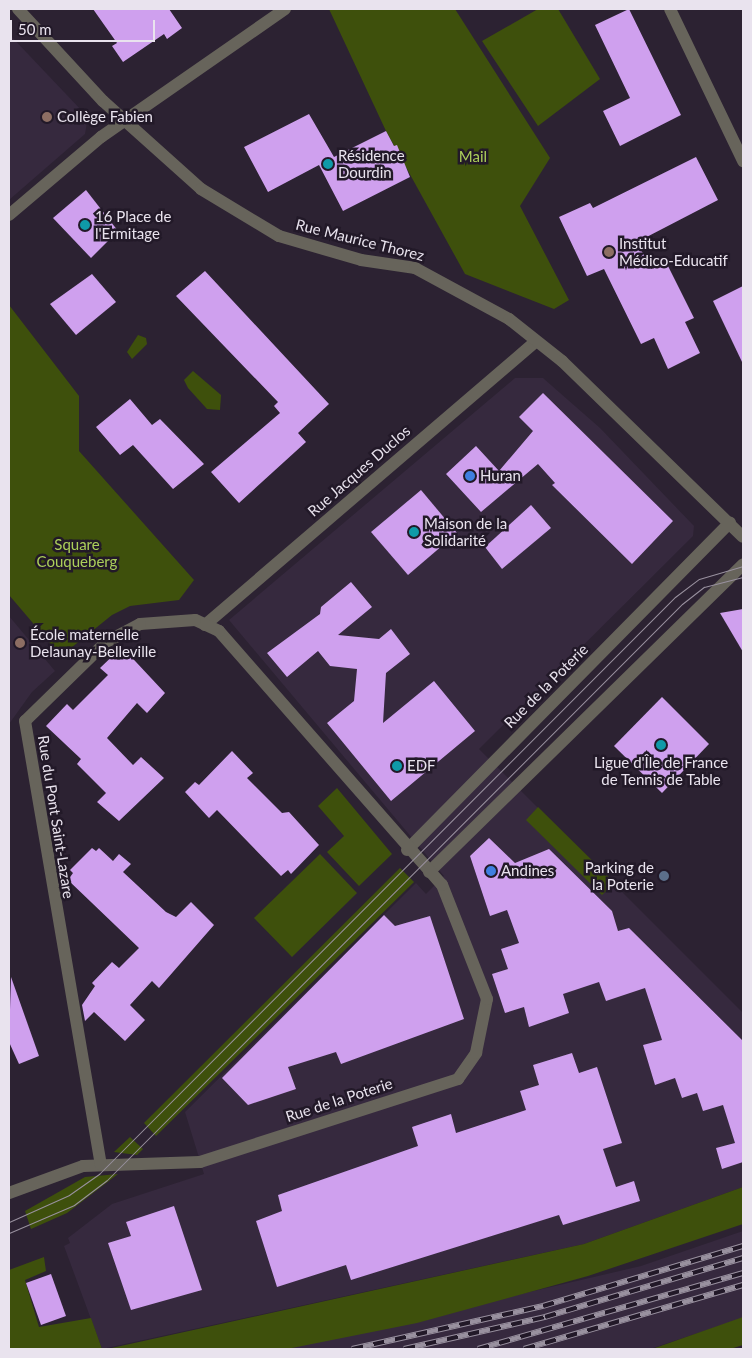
<!DOCTYPE html>
<html>
<head>
<meta charset="utf-8">
<style>
  body { margin:0 }
  #map { position:relative; width:752px; height:1358px; overflow:hidden; background:#2c2232; font-family:Lato,sans-serif }
  div>[style] { position:absolute }
  .built>* { inset:0; background:#36293e }
  .green>* { inset:0; background:#3e500c }
  .building>* { inset:0; background:#cfa0ee }
  .minor>* { height:12px; margin:-6px; padding:0 6px; transform-origin:6px; border-radius:6px; background:#67645b }
  .tertiary>* { height:12px; margin:-6px; padding:0 6px; transform-origin:6px; border-radius:6px; background:#67645b }
  .tram>* { height:1px; margin:-0.5px; padding:0 0.5px; transform-origin:0.5px; border-radius:0.5px; background:#99919f }
  .rail>* { height:5.5px; margin-top:-2.75px; transform-origin:0; background:repeating-linear-gradient(90deg,#221928 0 11px,#99919f 0 22px); box-sizing:border-box; border-block:1px solid #99919f }
  .dots>* { width:14px; height:14px; translate:-50% -50%; box-sizing:border-box; border:2px solid #221928; border-radius:50% }
  span { translate:-50% -50%; white-space:nowrap; text-align:center; line-height:1.15; -webkit-text-stroke:5px #221928; paint-order:stroke }
  .poi-label { font-size:15px; color:#e9e3ee }
  .left { translate:0 -50%; text-align:left }
  .right { translate:-100% -50%; text-align:right }
  .park-label { font-size:15px; color:#accf5a }
  .street-label { font-size:15px; color:#e9e3ee }
  .frame { position:absolute; inset:0; border:10px solid #e9e3ee; pointer-events:none }
  .scale { position:absolute; left:10px; top:20px; width:145px; height:22px; box-sizing:border-box; border:2px solid #e9e3ee; border-top:0; padding-left:6px; font-size:15px; line-height:18px; white-space:nowrap; color:#e9e3ee; -webkit-text-stroke:4px #221928; paint-order:stroke }
</style>
</head>
<body>
<div id="map">
  <div class="built">
    <i style="clip-path:polygon(9px 34px,83px 112px,87px 122px,85px 134px,9px 200px)"></i>
    <i style="clip-path:polygon(515px 378px,543px 378px,600px 428px,694px 526px,693px 536px,479px 749px,743px 1013px,743px 1187px,584px 1244px,102px 1349px,64px 1246px,70px 1243px,68px 1238px,112px 1204px,204px 1174px,185px 1112px,416px 883px,426px 894px,444px 876px,229px 620px)"></i>
    <i style="clip-path:polygon(9px 616px,55px 671px,32px 692px,9px 724px)"></i>
    <i style="clip-path:polygon(743px 1231px,743px 1318px,650px 1349px,286px 1349px,641px 1266px)"></i>
  </div>
  <div class="green">
    <i style="clip-path:polygon(329px 9px,455px 9px,550px 158px,520px 206px,569px 300px,554px 309px,465px 274px,386px 131px)"></i>
    <i style="clip-path:polygon(538px 9px,558px 9px,600px 79px,538px 126px,482px 41px)"></i>
    <i style="clip-path:polygon(9px 305px,79px 396px,79px 451px,194px 580px,179px 600px,130px 606px,112px 615px,61px 656px,9px 595px)"></i>
    <i style="clip-path:polygon(138px 335px,146px 338px,147px 344px,132px 359px,127px 352px)"></i>
    <i style="clip-path:polygon(193px 371px,221px 395px,220px 410px,207px 409px,188px 388px,184px 380px)"></i>
    <i style="clip-path:polygon(337px 788px,392px 854px,359px 886px,327px 852px,344px 836px,318px 806px)"></i>
    <i style="clip-path:polygon(538px 807px,615px 883px,602px 895px,526px 820px)"></i>
    <i style="clip-path:polygon(320px 854px,357px 893px,292px 957px,254px 918px)"></i>
    <i style="clip-path:polygon(400px 868px,414px 882px,156px 1136px,144px 1123px)"></i>
    <i style="clip-path:polygon(130px 1137px,143px 1149px,137px 1155px,114px 1152px)"></i>
    <i style="clip-path:polygon(118px 1174px,67px 1213px,31px 1229px,25px 1211px,85px 1177px)"></i>
    <i style="clip-path:polygon(743px 1187px,743px 1224px,588px 1276px,417px 1323px,287px 1349px,107px 1349px,584px 1244px)"></i>
    <i style="clip-path:polygon(44px 1257px,46px 1271px,25px 1280px,39px 1327px,91px 1318px,102px 1349px,9px 1349px,9px 1270px)"></i>
    <i style="clip-path:polygon(743px 1317px,743px 1345px,730px 1349px,652px 1349px)"></i>
  </div>
  <div class="building">
    <i style="clip-path:polygon(93px 9px,169px 9px,182px 28px,167px 39px,164px 34px,123px 62px,112px 46px,117px 43px)"></i>
    <i style="clip-path:polygon(629px 9px,681px 115px,620px 146px,603px 111px,630px 98px,595px 25px)"></i>
    <i style="clip-path:polygon(309px 114px,334px 157px,386px 131px,394px 146px,397px 145px,410px 177px,343px 211px,319px 165px,268px 192px,244px 147px)"></i>
    <i style="clip-path:polygon(696px 157px,718px 200px,637px 242px,651px 269px,666px 262px,694px 318px,685px 322px,700px 353px,668px 369px,654px 338px,641px 344px,604px 269px,587px 276px,559px 217px,590px 203px,593px 208px)"></i>
    <i style="clip-path:polygon(86px 190px,118px 231px,91px 258px,53px 218px)"></i>
    <i style="clip-path:polygon(205px 271px,329px 404px,298px 433px,306px 442px,239px 503px,211px 472px,280px 413px,274px 406px,278px 402px,176px 296px)"></i>
    <i style="clip-path:polygon(92px 274px,116px 302px,76px 335px,50px 304px)"></i>
    <i style="clip-path:polygon(743px 286px,743px 364px,713px 301px)"></i>
    <i style="clip-path:polygon(543px 393px,673px 521px,632px 564px,552px 485px,555px 483px,538px 464px,481px 512px,446px 474px,476px 446px,499px 471px,533px 431px,519px 417px)"></i>
    <i style="clip-path:polygon(130px 399px,152px 425px,160px 419px,204px 464px,173px 489px,133px 445px,120px 455px,96px 427px)"></i>
    <i style="clip-path:polygon(421px 490px,457px 533px,408px 575px,371px 532px)"></i>
    <i style="clip-path:polygon(531px 505px,551px 528px,502px 569px,485px 547px)"></i>
    <i style="clip-path:polygon(351px 582px,372px 607px,338px 635px,379px 639px,391px 629px,410px 654px,386px 673px,383px 723px,434px 681px,475px 731px,391px 801px,327px 723px,354px 701px,357px 669px,330px 666px,318px 651px,287px 677px,267px 653px,320px 614px,321px 607px)"></i>
    <i style="clip-path:polygon(743px 609px,743px 652px,720px 613px)"></i>
    <i style="clip-path:polygon(122px 647px,165px 693px,147px 713px,137px 703px,107px 738px,133px 765px,141px 757px,164px 778px,119px 821px,97px 802px,106px 793px,77px 764px,81px 759px,46px 726px,67px 704px,73px 710px,108px 675px,100px 668px)"></i>
    <i style="clip-path:polygon(662px 697px,709px 744px,662px 793px,614px 746px)"></i>
    <i style="clip-path:polygon(232px 751px,253px 773px,247px 778px,282px 813px,289px 812px,319px 845px,291px 874px,288px 870px,281px 876px,217px 810px,209px 818px,185px 792px,195px 782px,199px 785px)"></i>
    <i style="clip-path:polygon(489px 838px,515px 863px,549px 849px,612px 911px,618px 931px,629px 928px,743px 1041px,743px 1162px,722px 1169px,716px 1148px,735px 1143px,723px 1105px,703px 1111px,697px 1093px,682px 1098px,675px 1078px,655px 1085px,643px 1045px,662px 1040px,645px 988px,606px 1001px,599px 982px,563px 994px,569px 1013px,529px 1027px,524px 1007px,505px 1013px,492px 974px,508px 969px,501px 949px,519px 943px,507px 910px,490px 916px,470px 856px)"></i>
    <i style="clip-path:polygon(92px 848px,96px 851px,99px 848px,113px 861px,119px 854px,131px 864px,123px 872px,166px 912px,176px 917px,191px 902px,214px 925px,159px 988px,152px 981px,130px 1005px,145px 1020px,125px 1041px,94px 1012px,85px 1021px,82px 1005px,95px 986px,92px 983px,112px 962px,119px 968px,139px 948px,68px 880px,73px 873px,70px 870px)"></i>
    <i style="clip-path:polygon(384px 915px,395px 926px,430px 916px,464px 1019px,341px 1064px,336px 1052px,288px 1067px,296px 1089px,248px 1105px,222px 1078px)"></i>
    <i style="clip-path:polygon(11px 977px,39px 1056px,19px 1064px,9px 1042px)"></i>
    <i style="clip-path:polygon(572px 1053px,579px 1073px,597px 1067px,622px 1143px,603px 1149px,616px 1187px,634px 1181px,640px 1201px,563px 1225px,559px 1215px,351px 1280px,346px 1265px,277px 1287px,256px 1221px,282px 1211px,278px 1195px,418px 1146px,412px 1127px,451px 1114px,456px 1133px,526px 1110px,520px 1091px,539px 1085px,533px 1065px)"></i>
    <i style="clip-path:polygon(174px 1206px,202px 1290px,131px 1310px,108px 1243px,131px 1236px,126px 1222px)"></i>
    <i style="clip-path:polygon(51px 1274px,66px 1316px,41px 1325px,26px 1283px)"></i>
  </div>
  <div class="minor">
    <i style="left:670px;top:9px;width:169px;rotate:64.3deg"></i>
    <i style="left:9px;top:215px;width:121px;rotate:-40.3deg"></i>
    <i style="left:101px;top:137px;width:224px;rotate:-34.8deg"></i>
    <i style="left:205px;top:625px;width:435px;rotate:-40.6deg"></i>
    <i style="left:407px;top:850px;width:460px;rotate:-45.4deg"></i>
    <i style="left:429px;top:872px;width:440px;rotate:-44.4deg"></i>
    <i style="left:9px;top:1193px;width:79px;rotate:-20deg"></i>
    <i style="left:83px;top:1166px;width:117px;rotate:-2deg"></i>
    <i style="left:200px;top:1162px;width:271px;rotate:-17.8deg"></i>
    <i style="left:458px;top:1079px;width:32px;rotate:-55deg"></i>
    <i style="left:476px;top:1053px;width:55px;rotate:-78.5deg"></i>
    <i style="left:487px;top:999px;width:123px;rotate:-111.5deg"></i>
    <i style="left:442px;top:885px;width:338px;rotate:-131.3deg"></i>
    <i style="left:219px;top:631px;width:26px;rotate:-155deg"></i>
    <i style="left:195px;top:620px;width:55px;rotate:175.8deg"></i>
    <i style="left:140px;top:624px;width:38px;rotate:152deg"></i>
    <i style="left:106px;top:642px;width:113px;rotate:135.7deg"></i>
    <i style="left:25px;top:721px;width:450px;rotate:80.3deg"></i>
  </div>
  <div class="tertiary">
    <i style="left:18px;top:9px;width:125px;rotate:47.3deg"></i>
    <i style="left:103px;top:101px;width:132px;rotate:41.9deg"></i>
    <i style="left:201px;top:189px;width:91px;rotate:31.1deg"></i>
    <i style="left:279px;top:236px;width:85px;rotate:16.3deg"></i>
    <i style="left:361px;top:260px;width:55px;rotate:8.4deg"></i>
    <i style="left:415px;top:268px;width:107px;rotate:28.5deg"></i>
    <i style="left:509px;top:319px;width:68px;rotate:38.4deg"></i>
    <i style="left:562px;top:361px;width:252px;rotate:44.2deg"></i>
  </div>
  <div class="tram">
    <i style="left:9px;top:1222px;width:66px;rotate:-24.2deg"></i>
    <i style="left:69px;top:1195px;width:37px;rotate:-35deg"></i>
    <i style="left:99px;top:1174px;width:815px;rotate:-45.05deg"></i>
    <i style="left:675px;top:597px;width:30px;rotate:-37deg"></i>
    <i style="left:699px;top:579px;width:46px;rotate:-16.5deg"></i>
    <i style="left:9px;top:1233px;width:71px;rotate:-23.3deg"></i>
    <i style="left:74px;top:1205px;width:41px;rotate:-37.1deg"></i>
    <i style="left:107px;top:1180px;width:814px;rotate:-45.05deg"></i>
    <i style="left:682px;top:604px;width:28px;rotate:-38deg"></i>
    <i style="left:704px;top:587px;width:40px;rotate:-14.4deg"></i>
  </div>
  <div class="rail">
    <i style="left:352px;top:1349px;width:196px;rotate:-12.7deg"></i>
    <i style="left:543px;top:1306px;width:209px;rotate:-16.7deg"></i>
    <i style="left:404px;top:1349px;width:145px;rotate:-12.8deg"></i>
    <i style="left:545px;top:1317px;width:207px;rotate:-16.6deg"></i>
    <i style="left:478px;top:1349px;width:276px;rotate:-16deg"></i>
    <i style="left:524px;top:1349px;width:228px;rotate:-16.3deg"></i>
  </div>
  <div class="dots">
    <i style="left:47px;top:117px;background:#8d6e63"></i>
    <i style="left:328px;top:164px;background:#0f9aa8"></i>
    <i style="left:85px;top:225px;background:#0f9aa8"></i>
    <i style="left:609px;top:252px;background:#8d6e63"></i>
    <i style="left:470px;top:476px;background:#3f7fe0"></i>
    <i style="left:414px;top:532px;background:#0f9aa8"></i>
    <i style="left:20px;top:643px;background:#8d6e63"></i>
    <i style="left:661px;top:745px;background:#0f9aa8"></i>
    <i style="left:397px;top:766px;background:#0f9aa8"></i>
    <i style="left:491px;top:871px;background:#3f7fe0"></i>
    <i style="left:664px;top:876px;background:#5c6f8a"></i>
  </div>
  <div class="poi-label">
    <span class="left" style="left:57px;top:117px">Collège Fabien</span>
    <span class="left" style="left:338px;top:164px">Résidence<br>Dourdin</span>
    <span class="left" style="left:95px;top:225px">16 Place de<br>l'Ermitage</span>
    <span class="left" style="left:619px;top:252px">Institut<br>Médico-Educatif</span>
    <span class="left" style="left:480px;top:476px">Huran</span>
    <span class="left" style="left:424px;top:532px">Maison de la<br>Solidarité</span>
    <span class="left" style="left:30px;top:643px">École maternelle<br>Delaunay-Belleville</span>
    <span style="left:661px;top:771px">Ligue d'Île de France<br>de Tennis de Table</span>
    <span class="left" style="left:407px;top:766px">EDF</span>
    <span class="right" style="left:654px;top:876px">Parking de<br>la Poterie</span>
    <span class="left" style="left:501px;top:871px">Andines</span>
  </div>
  <div class="park-label">
    <span style="left:473px;top:157px">Mail</span>
    <span style="left:77px;top:553px">Square<br>Couqueberg</span>
  </div>
  <div class="street-label">
    <span style="left:360px;top:240px;rotate:14deg">Rue Maurice Thorez</span>
    <span style="left:359px;top:471px;rotate:-41deg">Rue Jacques Duclos</span>
    <span style="left:546px;top:686px;rotate:-45deg">Rue de la Poterie</span>
    <span style="left:56px;top:817px;rotate:81deg">Rue du Pont Saint-Lazare</span>
    <span style="left:339px;top:1100px;rotate:-18deg">Rue de la Poterie</span>
  </div>
  <div class="frame"></div>
  <div class="scale">50 m</div>
</div>
</body>
</html>
